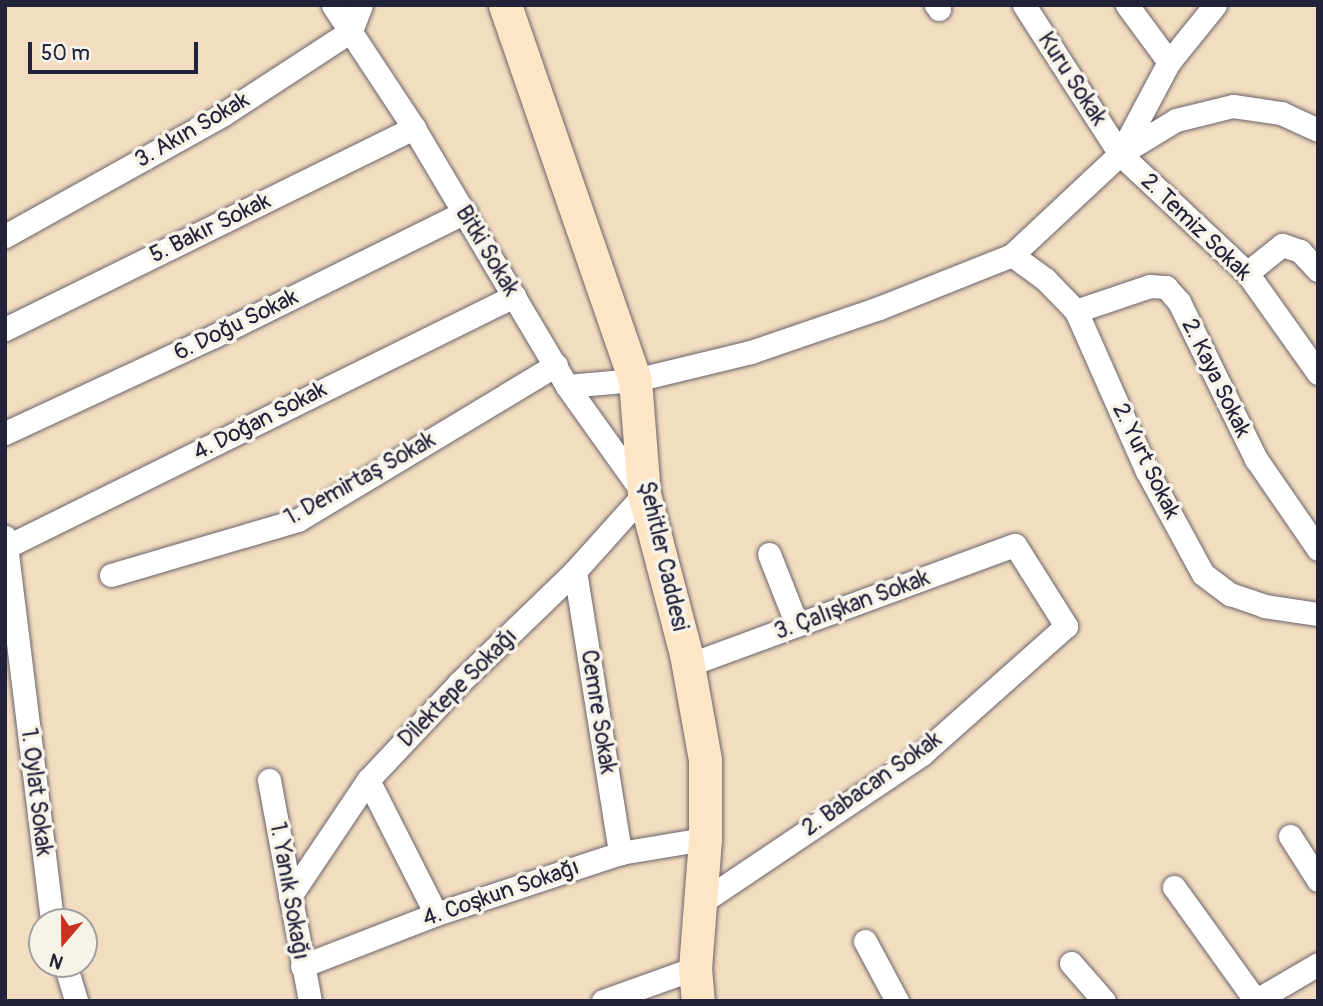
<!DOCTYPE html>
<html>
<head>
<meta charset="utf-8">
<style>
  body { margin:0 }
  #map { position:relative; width:1323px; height:1006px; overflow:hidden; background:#f3ddc0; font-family:Pangolin,sans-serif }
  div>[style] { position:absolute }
  .roads { filter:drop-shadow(0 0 2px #6b636a) drop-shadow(0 0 2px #6b636a) }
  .street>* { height:23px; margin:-11.5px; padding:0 11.5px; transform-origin:11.5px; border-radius:11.5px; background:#fff }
  .secondary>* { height:33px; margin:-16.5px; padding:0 16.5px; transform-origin:16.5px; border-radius:16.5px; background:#fee5c5 }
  span { translate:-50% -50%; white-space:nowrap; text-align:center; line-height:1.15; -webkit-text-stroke:7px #f7f3e8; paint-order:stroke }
  .street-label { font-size:23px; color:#22223b }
  .frame { position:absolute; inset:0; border:7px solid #22223b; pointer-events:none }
  .north { position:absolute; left:28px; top:908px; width:70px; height:70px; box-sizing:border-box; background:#f7f3e8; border:2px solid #a29fa3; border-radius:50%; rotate:200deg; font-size:19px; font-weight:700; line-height:28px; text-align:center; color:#22223b }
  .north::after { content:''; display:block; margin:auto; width:24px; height:32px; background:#c8321e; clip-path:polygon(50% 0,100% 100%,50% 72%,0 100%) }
  .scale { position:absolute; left:28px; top:42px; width:170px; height:32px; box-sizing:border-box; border:4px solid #22223b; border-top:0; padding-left:9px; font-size:21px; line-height:24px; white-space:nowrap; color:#22223b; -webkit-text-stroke:5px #f7f3e8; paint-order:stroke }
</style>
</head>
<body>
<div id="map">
  <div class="roads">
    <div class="street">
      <i style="left:936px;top:5px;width:5px;rotate:53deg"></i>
      <i style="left:1024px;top:5px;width:177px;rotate:57.2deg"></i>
      <i style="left:1120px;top:154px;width:174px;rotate:43.1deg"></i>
      <i style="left:1247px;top:273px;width:123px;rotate:54.6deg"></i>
      <i style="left:1127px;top:5px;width:71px;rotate:53.6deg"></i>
      <i style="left:1120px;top:154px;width:66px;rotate:-31.3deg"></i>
      <i style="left:1176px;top:120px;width:59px;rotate:-13.8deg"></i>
      <i style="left:1233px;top:106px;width:49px;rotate:8.3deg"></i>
      <i style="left:1281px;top:113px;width:41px;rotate:24.7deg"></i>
      <i style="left:5px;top:236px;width:248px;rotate:-29.1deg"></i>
      <i style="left:222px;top:115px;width:154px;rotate:-33.1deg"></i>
      <i style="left:351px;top:31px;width:28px;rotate:-69deg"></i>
      <i style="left:1012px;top:255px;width:41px;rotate:36deg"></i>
      <i style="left:1045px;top:279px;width:45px;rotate:45.9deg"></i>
      <i style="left:1076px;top:311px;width:175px;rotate:66.1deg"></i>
      <i style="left:1147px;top:471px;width:117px;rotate:61.5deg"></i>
      <i style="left:1203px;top:574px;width:34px;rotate:37deg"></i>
      <i style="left:1230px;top:594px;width:36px;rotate:19deg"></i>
      <i style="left:1264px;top:606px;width:55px;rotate:8.4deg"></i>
      <i style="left:1247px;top:273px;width:45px;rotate:-38.7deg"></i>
      <i style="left:1282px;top:245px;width:19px;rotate:18deg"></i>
      <i style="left:1300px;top:251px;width:26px;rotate:47deg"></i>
      <i style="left:1076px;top:311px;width:78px;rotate:-18.7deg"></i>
      <i style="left:1150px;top:286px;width:16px;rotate:4deg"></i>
      <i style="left:1166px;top:287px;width:20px;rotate:49deg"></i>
      <i style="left:1179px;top:302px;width:175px;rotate:63.9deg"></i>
      <i style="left:1256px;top:459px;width:109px;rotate:55.4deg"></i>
      <i style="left:5px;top:329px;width:456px;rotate:-26.2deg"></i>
      <i style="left:567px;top:386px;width:68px;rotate:-5deg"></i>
      <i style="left:635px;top:380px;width:119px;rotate:-13.6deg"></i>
      <i style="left:751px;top:352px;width:135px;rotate:-19deg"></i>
      <i style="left:879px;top:308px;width:143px;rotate:-21.7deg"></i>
      <i style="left:1012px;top:255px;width:148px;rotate:-43.1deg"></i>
      <i style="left:1120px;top:154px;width:104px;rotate:-62deg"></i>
      <i style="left:1169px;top:62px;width:73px;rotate:-51.1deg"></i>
      <i style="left:5px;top:433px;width:230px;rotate:-24.9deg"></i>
      <i style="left:214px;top:336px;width:280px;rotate:-26.3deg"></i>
      <i style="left:5px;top:537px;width:388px;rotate:83deg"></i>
      <i style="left:6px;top:547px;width:567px;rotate:-26.29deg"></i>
      <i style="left:769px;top:554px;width:76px;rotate:68.5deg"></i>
      <i style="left:575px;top:571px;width:286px;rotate:80.9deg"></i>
      <i style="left:111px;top:575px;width:195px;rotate:-16.4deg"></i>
      <i style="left:298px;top:520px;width:301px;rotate:-31deg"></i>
      <i style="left:688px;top:665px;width:348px;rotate:-20.2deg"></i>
      <i style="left:1015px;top:545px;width:96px;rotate:57.8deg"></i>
      <i style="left:1066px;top:626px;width:193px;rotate:138.4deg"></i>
      <i style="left:922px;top:754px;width:267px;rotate:146.1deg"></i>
      <i style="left:269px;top:780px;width:225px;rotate:79.5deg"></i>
      <i style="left:368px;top:780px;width:150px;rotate:63.1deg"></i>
      <i style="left:1290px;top:836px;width:52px;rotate:57.5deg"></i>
      <i style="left:1174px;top:887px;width:140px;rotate:54.3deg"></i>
      <i style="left:290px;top:896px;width:140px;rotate:-56.1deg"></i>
      <i style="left:368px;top:780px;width:133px;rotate:-46.8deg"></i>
      <i style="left:459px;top:683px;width:161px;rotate:-44deg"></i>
      <i style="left:575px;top:571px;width:103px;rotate:-48.1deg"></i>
      <i style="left:644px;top:494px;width:133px;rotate:-125.5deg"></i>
      <i style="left:567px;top:386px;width:300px;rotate:-120.7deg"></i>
      <i style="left:414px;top:128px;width:147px;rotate:-123.4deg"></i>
      <i style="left:865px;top:941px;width:68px;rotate:61.9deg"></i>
      <i style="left:1071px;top:963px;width:50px;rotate:49deg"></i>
      <i style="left:65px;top:964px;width:39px;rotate:73deg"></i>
      <i style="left:302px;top:966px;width:144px;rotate:-21.2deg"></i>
      <i style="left:436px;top:914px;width:194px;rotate:-18.3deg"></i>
      <i style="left:620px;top:853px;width:86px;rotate:-9.4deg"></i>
      <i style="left:603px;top:1001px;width:98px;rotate:-19.7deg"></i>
      <i style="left:1255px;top:1001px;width:73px;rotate:-30.4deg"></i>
    </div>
    <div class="secondary">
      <i style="left:505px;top:5px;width:397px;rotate:70.9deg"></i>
      <i style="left:635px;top:380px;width:114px;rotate:85.5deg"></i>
      <i style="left:644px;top:494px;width:165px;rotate:75.3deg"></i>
      <i style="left:686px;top:654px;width:108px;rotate:79.8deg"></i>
      <i style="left:705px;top:760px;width:79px;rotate:90deg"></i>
      <i style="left:705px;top:839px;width:129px;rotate:94.4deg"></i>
      <i style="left:695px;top:968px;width:33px;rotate:85deg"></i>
    </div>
  </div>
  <div class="street-label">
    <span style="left:1072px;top:79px;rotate:57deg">Kuru Sokak</span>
    <span style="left:192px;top:130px;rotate:-30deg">3. Akın Sokak</span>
    <span style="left:1196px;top:227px;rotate:44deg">2. Temiz Sokak</span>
    <span style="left:210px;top:228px;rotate:-26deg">5. Bakır Sokak</span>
    <span style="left:487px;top:251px;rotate:59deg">Bitki Sokak</span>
    <span style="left:236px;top:325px;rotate:-26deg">6. Doğu Sokak</span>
    <span style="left:1216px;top:378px;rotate:64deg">2. Kaya Sokak</span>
    <span style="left:260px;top:421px;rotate:-27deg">4. Doğan Sokak</span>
    <span style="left:1146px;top:461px;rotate:64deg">2. Yurt Sokak</span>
    <span style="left:360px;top:479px;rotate:-29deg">1. Demirtaş Sokak</span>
    <span style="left:663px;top:556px;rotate:77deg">Şehitler Caddesi</span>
    <span style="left:852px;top:605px;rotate:-20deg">3. Çalışkan Sokak</span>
    <span style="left:458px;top:688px;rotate:-45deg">Dilektepe Sokağı</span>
    <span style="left:598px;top:712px;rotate:81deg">Cemre Sokak</span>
    <span style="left:872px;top:784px;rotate:-35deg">2. Babacan Sokak</span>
    <span style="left:36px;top:792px;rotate:83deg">1. Oylat Sokak</span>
    <span style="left:289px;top:891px;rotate:80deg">1. Yanık Sokağı</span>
    <span style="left:501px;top:893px;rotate:-19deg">4. Coşkun Sokağı</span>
  </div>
  <div class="frame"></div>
  <div class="north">N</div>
  <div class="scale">50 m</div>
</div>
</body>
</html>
